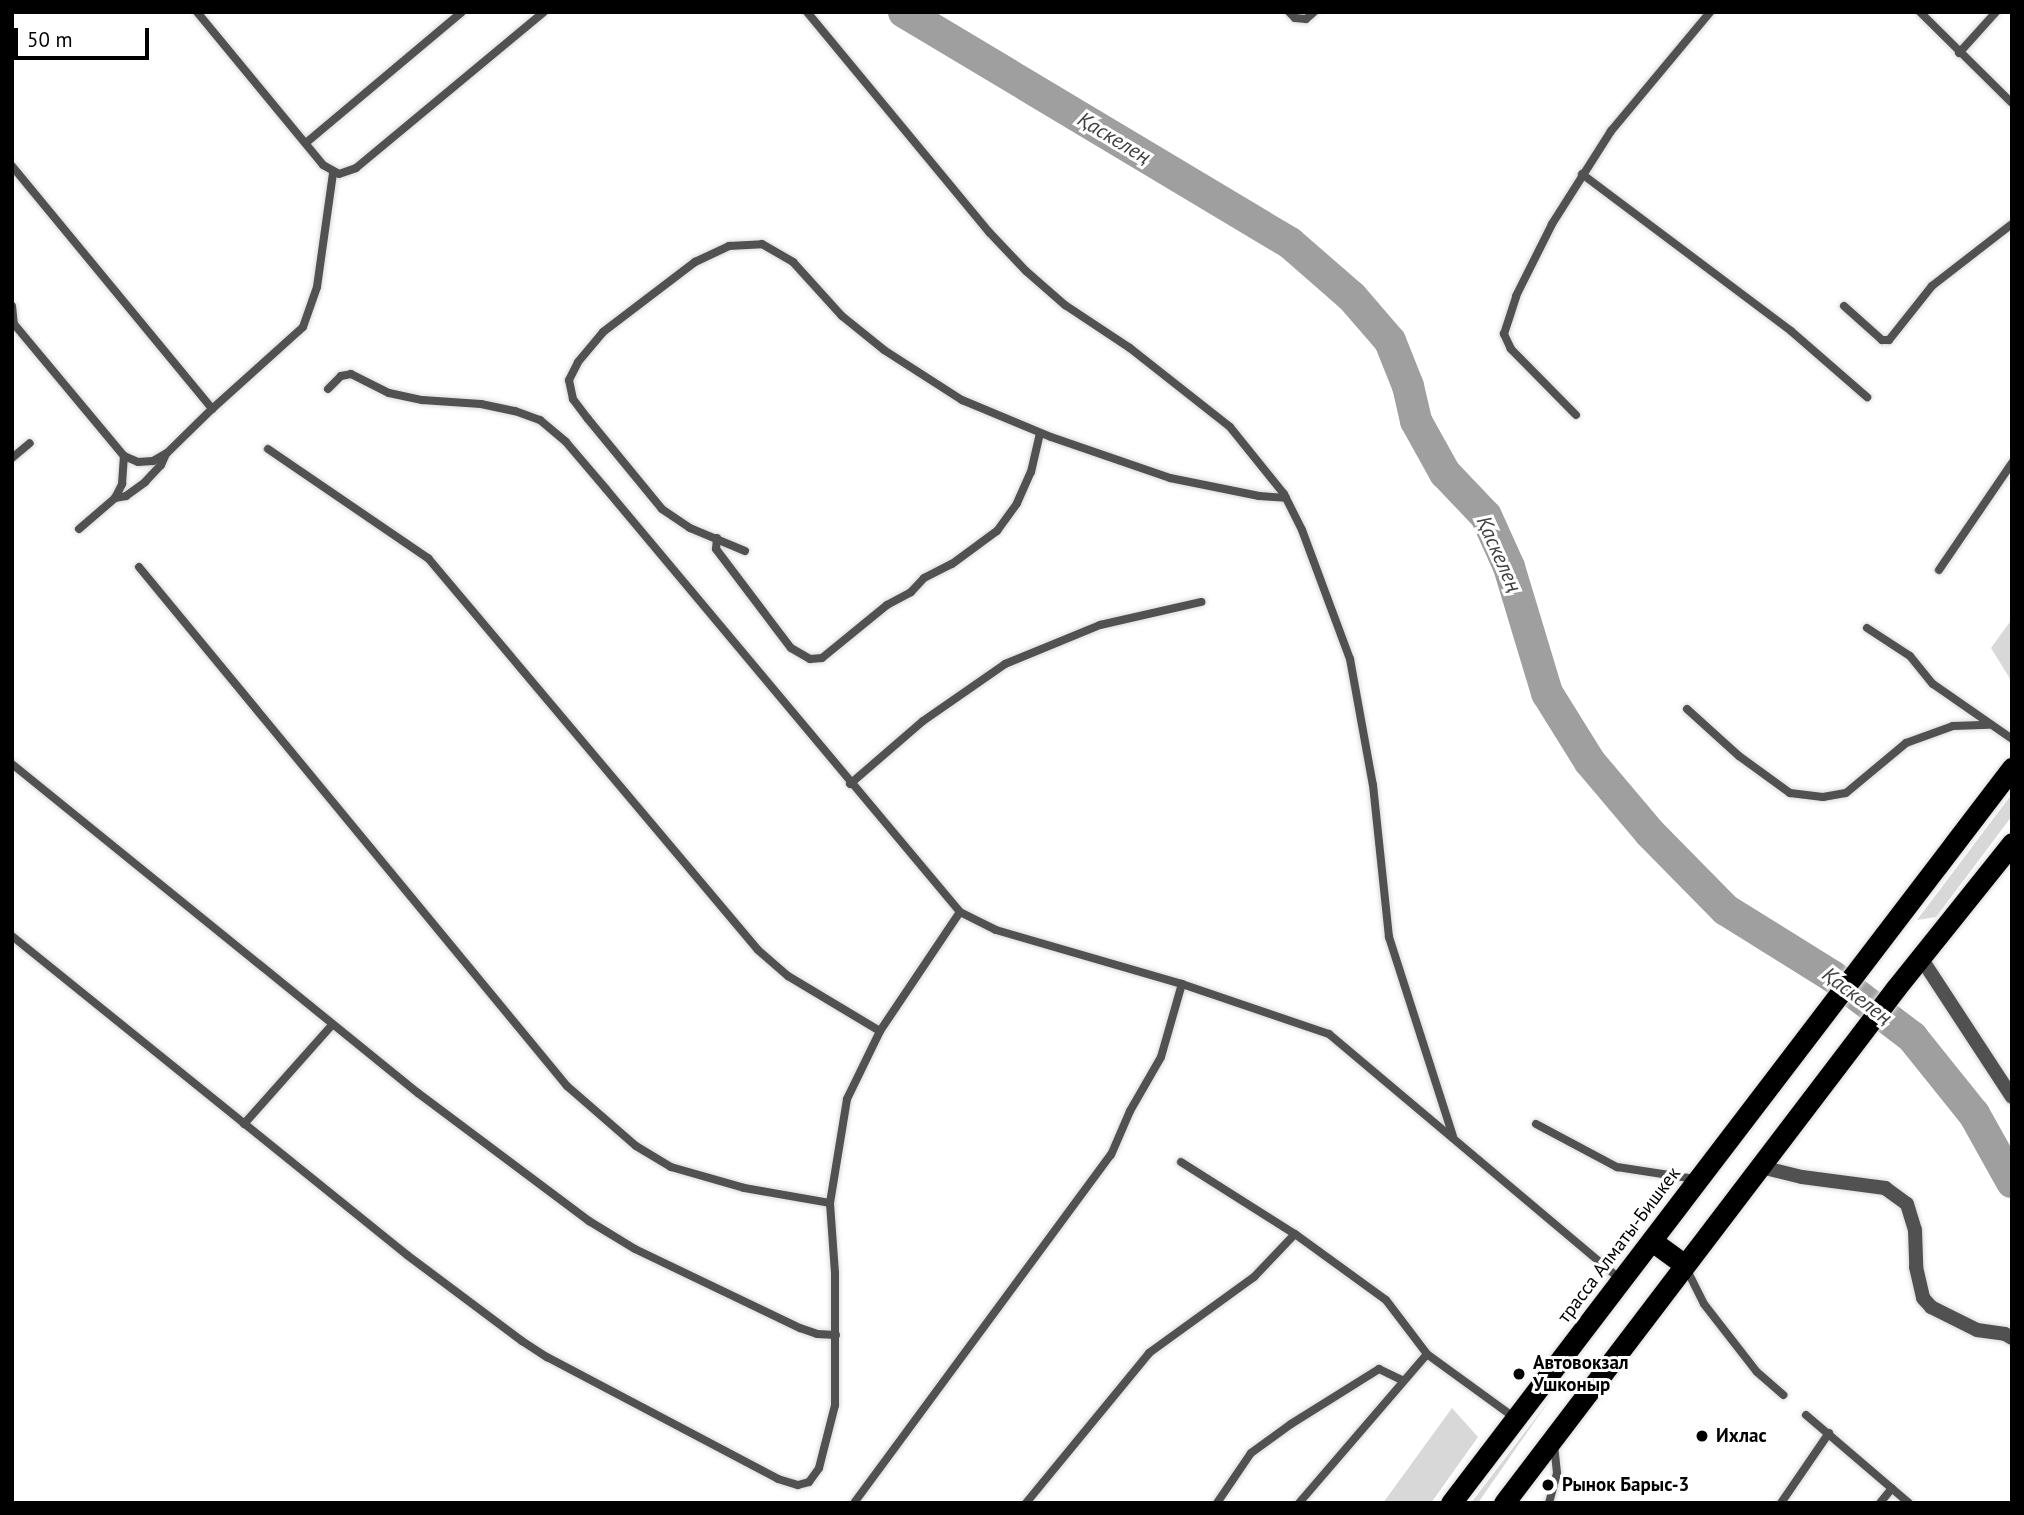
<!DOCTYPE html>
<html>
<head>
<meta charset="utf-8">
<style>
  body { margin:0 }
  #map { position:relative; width:2024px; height:1515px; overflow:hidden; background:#fff; font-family:"PT Sans",sans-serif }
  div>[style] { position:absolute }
  .green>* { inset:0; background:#d8d8d8 }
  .river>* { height:32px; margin:-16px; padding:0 16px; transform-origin:16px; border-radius:16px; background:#9f9f9f }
  .roads { filter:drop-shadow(0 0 2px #dbdbdb) drop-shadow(0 0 2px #dbdbdb) }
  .lane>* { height:8px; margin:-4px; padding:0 4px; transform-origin:4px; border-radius:4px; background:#515151 }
  .street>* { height:14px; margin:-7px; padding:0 7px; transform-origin:7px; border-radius:7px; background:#515151 }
  .highway>* { height:21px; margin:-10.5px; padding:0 10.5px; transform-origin:10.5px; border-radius:10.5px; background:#000 }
  .dots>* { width:19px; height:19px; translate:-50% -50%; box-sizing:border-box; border:4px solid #fff; border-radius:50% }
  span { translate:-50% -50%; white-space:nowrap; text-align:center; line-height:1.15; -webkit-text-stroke:6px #fff; paint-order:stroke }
  .street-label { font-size:19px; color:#000 }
  .poi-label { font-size:19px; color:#000; font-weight:700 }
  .left { translate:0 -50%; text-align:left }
  .water-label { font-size:21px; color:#404040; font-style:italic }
  .frame { position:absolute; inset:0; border:14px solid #000; pointer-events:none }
  .scale { position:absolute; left:14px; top:28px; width:135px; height:32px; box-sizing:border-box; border:4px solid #000; border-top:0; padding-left:9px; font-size:21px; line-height:24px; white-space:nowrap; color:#000; -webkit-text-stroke:5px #fff; paint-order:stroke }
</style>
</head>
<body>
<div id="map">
  <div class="green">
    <i style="clip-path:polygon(2012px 619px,2012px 682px,1991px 648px)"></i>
    <i style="clip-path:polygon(2012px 794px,2012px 816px,1936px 917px,1917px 920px)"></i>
    <i style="clip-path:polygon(1551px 1398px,1478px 1503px,1471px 1503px)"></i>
    <i style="clip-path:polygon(1452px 1408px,1478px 1437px,1431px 1503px,1383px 1503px)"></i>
  </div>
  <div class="river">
    <i style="left:904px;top:12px;width:450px;rotate:30.9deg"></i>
    <i style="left:1290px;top:243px;width:82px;rotate:41.1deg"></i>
    <i style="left:1352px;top:297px;width:58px;rotate:49.2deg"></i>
    <i style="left:1390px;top:341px;width:48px;rotate:68.2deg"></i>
    <i style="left:1408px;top:386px;width:36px;rotate:77deg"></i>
    <i style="left:1416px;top:421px;width:60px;rotate:60.9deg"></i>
    <i style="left:1445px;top:473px;width:59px;rotate:46.4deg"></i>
    <i style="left:1486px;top:516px;width:56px;rotate:65.7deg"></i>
    <i style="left:1509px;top:567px;width:132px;rotate:73.2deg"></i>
    <i style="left:1547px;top:693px;width:81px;rotate:58.1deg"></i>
    <i style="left:1590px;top:762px;width:93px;rotate:49.8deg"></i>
    <i style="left:1650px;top:833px;width:108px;rotate:45.4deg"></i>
    <i style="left:1726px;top:910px;width:125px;rotate:31.9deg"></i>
    <i style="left:1832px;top:976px;width:101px;rotate:37.3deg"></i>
    <i style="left:1912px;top:1037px;width:99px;rotate:51.2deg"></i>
    <i style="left:1974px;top:1114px;width:78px;rotate:60.8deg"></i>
  </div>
  <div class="roads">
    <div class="lane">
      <i style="left:197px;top:12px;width:198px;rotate:50.5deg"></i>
      <i style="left:323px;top:165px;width:18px;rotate:29deg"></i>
      <i style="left:339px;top:174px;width:18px;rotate:-19deg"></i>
      <i style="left:356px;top:168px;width:244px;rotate:-39.7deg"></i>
      <i style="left:807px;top:12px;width:286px;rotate:50.4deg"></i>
      <i style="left:989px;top:232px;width:54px;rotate:46.5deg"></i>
      <i style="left:1026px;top:271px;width:52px;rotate:41.1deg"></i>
      <i style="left:1065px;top:305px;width:78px;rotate:33.5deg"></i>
      <i style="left:1130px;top:348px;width:127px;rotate:38.3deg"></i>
      <i style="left:1230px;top:427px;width:86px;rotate:51.1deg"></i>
      <i style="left:1284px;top:494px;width:40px;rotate:63.4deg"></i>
      <i style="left:1302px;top:530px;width:138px;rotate:69.6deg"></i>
      <i style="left:1350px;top:659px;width:128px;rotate:79.7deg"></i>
      <i style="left:1373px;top:785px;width:153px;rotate:84deg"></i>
      <i style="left:1389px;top:937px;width:209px;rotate:72.2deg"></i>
      <i style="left:1289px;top:12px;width:8px;rotate:45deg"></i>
      <i style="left:1295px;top:18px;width:11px;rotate:5deg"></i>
      <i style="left:1306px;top:19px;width:11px;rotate:-41deg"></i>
      <i style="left:1920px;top:12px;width:129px;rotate:44.7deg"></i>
      <i style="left:1959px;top:53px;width:55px;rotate:-47.9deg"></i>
      <i style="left:307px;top:142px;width:202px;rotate:-40deg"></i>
      <i style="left:12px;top:166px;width:315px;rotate:50.5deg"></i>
      <i style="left:212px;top:409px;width:122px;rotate:-42deg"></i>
      <i style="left:303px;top:327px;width:42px;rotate:-70.7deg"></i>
      <i style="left:317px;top:287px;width:115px;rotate:-82deg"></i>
      <i style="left:1582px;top:174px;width:261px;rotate:36.9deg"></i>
      <i style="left:1791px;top:331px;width:101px;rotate:41deg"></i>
      <i style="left:12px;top:306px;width:18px;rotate:84deg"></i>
      <i style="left:14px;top:324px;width:172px;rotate:50.2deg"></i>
      <i style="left:124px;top:456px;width:15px;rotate:23deg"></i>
      <i style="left:138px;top:462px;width:15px;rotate:-4deg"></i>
      <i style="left:153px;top:461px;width:16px;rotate:-30deg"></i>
      <i style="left:167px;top:453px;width:63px;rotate:-44.4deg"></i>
      <i style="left:1844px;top:306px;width:51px;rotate:41.8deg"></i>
      <i style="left:1882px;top:340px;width:7px"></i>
      <i style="left:1889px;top:340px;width:69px;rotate:-51.5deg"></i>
      <i style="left:1932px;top:286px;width:101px;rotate:-37.8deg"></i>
      <i style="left:328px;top:389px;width:18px;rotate:-45deg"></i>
      <i style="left:341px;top:376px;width:10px;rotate:-11deg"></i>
      <i style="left:351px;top:374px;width:42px;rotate:26.6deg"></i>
      <i style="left:389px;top:393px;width:34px;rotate:12deg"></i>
      <i style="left:422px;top:400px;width:59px;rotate:3.9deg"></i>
      <i style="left:481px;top:404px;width:35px;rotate:12deg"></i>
      <i style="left:515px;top:411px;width:27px;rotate:20deg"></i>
      <i style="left:540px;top:420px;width:34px;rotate:40deg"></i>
      <i style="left:566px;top:442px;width:62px;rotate:49.6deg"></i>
      <i style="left:606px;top:489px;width:552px;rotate:50.07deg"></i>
      <i style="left:960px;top:912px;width:40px;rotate:26.6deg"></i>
      <i style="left:996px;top:930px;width:194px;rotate:16.2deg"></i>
      <i style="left:1182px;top:984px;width:155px;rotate:18.8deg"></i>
      <i style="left:1329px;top:1034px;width:382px;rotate:40.1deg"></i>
      <i style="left:1576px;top:415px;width:93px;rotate:-134.6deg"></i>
      <i style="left:1511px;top:349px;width:17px;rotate:-115deg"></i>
      <i style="left:1504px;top:334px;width:40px;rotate:-72deg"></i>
      <i style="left:1516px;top:296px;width:80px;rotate:-63.4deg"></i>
      <i style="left:1552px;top:224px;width:110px;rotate:-57.6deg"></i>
      <i style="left:1611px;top:131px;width:155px;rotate:-50.2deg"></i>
      <i style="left:268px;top:449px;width:194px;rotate:34.3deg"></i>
      <i style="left:428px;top:558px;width:512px;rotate:49.91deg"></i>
      <i style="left:758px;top:950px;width:40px;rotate:41deg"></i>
      <i style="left:788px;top:976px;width:107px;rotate:30.9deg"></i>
      <i style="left:12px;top:458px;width:23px;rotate:-40deg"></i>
      <i style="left:115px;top:498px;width:11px;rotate:-10deg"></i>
      <i style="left:126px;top:496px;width:24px;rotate:-36deg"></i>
      <i style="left:145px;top:482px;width:23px;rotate:-47deg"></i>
      <i style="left:161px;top:465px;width:12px;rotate:-66deg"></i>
      <i style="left:79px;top:529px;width:48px;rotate:-40.7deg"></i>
      <i style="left:115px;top:498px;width:16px;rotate:-63deg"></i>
      <i style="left:122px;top:484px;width:28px;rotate:-86deg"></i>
      <i style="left:717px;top:538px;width:11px;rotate:95deg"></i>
      <i style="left:716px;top:549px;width:124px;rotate:52.9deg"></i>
      <i style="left:791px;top:648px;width:22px;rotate:30deg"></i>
      <i style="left:810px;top:659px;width:12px;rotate:-5deg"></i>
      <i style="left:822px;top:658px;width:84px;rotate:-39.2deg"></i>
      <i style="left:887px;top:605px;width:27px;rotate:-28deg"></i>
      <i style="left:911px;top:592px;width:19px;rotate:-47deg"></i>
      <i style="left:924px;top:578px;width:31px;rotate:-27deg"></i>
      <i style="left:952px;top:564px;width:56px;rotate:-36.3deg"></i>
      <i style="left:997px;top:531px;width:34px;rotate:-54deg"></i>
      <i style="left:1017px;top:503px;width:34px;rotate:-66deg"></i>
      <i style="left:1031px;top:472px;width:40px;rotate:-77deg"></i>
      <i style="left:745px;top:551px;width:60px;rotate:-157.3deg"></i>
      <i style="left:690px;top:528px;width:34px;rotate:-146deg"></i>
      <i style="left:662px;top:509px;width:117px;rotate:-129.4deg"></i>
      <i style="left:588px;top:419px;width:25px;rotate:-127deg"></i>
      <i style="left:573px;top:399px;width:19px;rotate:-102deg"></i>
      <i style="left:569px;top:380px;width:20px;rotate:-63deg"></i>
      <i style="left:578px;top:362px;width:39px;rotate:-50deg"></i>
      <i style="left:603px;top:332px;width:116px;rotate:-37.3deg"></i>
      <i style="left:695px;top:262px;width:38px;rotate:-25deg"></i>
      <i style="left:729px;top:246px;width:33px;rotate:-3deg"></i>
      <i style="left:762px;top:244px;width:36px;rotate:30deg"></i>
      <i style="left:793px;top:262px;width:73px;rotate:47.8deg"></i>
      <i style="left:842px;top:316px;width:54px;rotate:39deg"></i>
      <i style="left:884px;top:350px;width:93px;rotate:32.7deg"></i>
      <i style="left:962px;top:400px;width:96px;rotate:22.6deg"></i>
      <i style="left:1051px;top:437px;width:126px;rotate:19deg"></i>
      <i style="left:1170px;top:478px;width:91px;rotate:11.4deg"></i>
      <i style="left:1259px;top:496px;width:27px;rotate:4deg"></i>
      <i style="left:139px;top:567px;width:673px;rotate:50.49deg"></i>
      <i style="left:567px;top:1086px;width:91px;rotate:41deg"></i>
      <i style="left:636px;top:1146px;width:41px;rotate:31deg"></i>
      <i style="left:671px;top:1167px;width:76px;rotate:16deg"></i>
      <i style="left:744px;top:1188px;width:87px;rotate:9.9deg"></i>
      <i style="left:1939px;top:570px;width:130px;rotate:-55.7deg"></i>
      <i style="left:1867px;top:628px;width:51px;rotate:33.1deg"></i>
      <i style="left:1910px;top:656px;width:36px;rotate:51deg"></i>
      <i style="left:1933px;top:684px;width:96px;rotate:34.8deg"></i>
      <i style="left:1687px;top:709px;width:70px;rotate:42.1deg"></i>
      <i style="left:1739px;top:756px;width:63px;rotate:36deg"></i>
      <i style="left:1790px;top:793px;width:33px;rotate:7deg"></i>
      <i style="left:1823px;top:797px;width:23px;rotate:-10deg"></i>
      <i style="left:1846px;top:793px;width:78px;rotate:-39.8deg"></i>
      <i style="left:1906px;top:743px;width:50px;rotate:-19.9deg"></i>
      <i style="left:1953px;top:726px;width:36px;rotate:-2deg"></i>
      <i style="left:12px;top:764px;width:523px;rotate:39.02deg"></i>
      <i style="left:418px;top:1093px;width:214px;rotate:36.8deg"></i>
      <i style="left:589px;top:1221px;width:54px;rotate:31.3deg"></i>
      <i style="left:635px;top:1249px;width:183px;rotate:25.6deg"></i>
      <i style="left:800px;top:1328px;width:18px;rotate:19deg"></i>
      <i style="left:817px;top:1334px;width:19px;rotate:3deg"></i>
      <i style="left:850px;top:784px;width:96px;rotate:-40.8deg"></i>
      <i style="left:923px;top:721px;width:100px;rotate:-34.8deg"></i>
      <i style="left:1005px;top:664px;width:103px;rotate:-22.3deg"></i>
      <i style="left:1100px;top:625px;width:104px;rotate:-12.8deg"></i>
      <i style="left:12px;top:936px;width:508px;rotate:38.92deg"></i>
      <i style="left:407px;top:1255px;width:144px;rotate:36.8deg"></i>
      <i style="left:522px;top:1341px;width:30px;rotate:33deg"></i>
      <i style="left:547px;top:1357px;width:261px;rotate:27.8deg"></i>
      <i style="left:778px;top:1479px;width:21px;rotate:17deg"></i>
      <i style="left:798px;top:1485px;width:11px;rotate:-15deg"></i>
      <i style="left:809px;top:1482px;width:17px;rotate:-54deg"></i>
      <i style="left:819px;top:1468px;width:65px;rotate:-75.7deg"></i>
      <i style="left:835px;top:1405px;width:132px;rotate:-90deg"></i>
      <i style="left:835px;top:1273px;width:70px;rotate:-94.1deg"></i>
      <i style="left:830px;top:1203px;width:105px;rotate:-80.7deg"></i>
      <i style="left:847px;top:1099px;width:76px;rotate:-64.1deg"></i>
      <i style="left:880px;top:1031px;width:143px;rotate:-56.1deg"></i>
      <i style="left:244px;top:1124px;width:132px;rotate:-48.4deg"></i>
      <i style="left:1536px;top:1124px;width:92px;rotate:28deg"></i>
      <i style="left:1617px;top:1167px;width:79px;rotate:8.7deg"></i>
      <i style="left:1181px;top:1162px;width:135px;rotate:32.3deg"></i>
      <i style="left:1295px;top:1234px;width:112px;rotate:36deg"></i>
      <i style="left:1386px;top:1300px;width:68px;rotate:52.8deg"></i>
      <i style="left:1427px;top:1354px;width:109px;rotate:36deg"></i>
      <i style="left:1686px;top:1268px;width:40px;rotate:63.4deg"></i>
      <i style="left:1704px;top:1304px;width:86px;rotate:52.1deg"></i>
      <i style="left:1757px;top:1372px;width:35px;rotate:41deg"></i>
      <i style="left:1806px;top:1415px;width:135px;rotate:40.5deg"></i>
      <i style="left:854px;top:1503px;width:433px;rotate:-53.6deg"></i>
      <i style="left:1111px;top:1155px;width:48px;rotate:-66.6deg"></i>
      <i style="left:1130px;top:1111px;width:62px;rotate:-60.1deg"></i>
      <i style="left:1161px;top:1057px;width:76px;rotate:-74deg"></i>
      <i style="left:1026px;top:1503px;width:194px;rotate:-50.6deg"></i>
      <i style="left:1149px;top:1353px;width:130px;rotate:-35.9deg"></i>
      <i style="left:1254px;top:1277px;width:59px;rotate:-46.4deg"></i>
      <i style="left:1217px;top:1503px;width:60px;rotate:-55.8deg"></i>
      <i style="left:1251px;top:1453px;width:49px;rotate:-35.9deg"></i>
      <i style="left:1291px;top:1424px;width:104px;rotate:-32deg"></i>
      <i style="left:1379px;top:1369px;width:25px;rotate:26deg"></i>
      <i style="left:1299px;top:1503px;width:196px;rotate:-49.3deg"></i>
      <i style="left:1549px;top:1503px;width:31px;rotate:-75deg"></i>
      <i style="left:1557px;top:1473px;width:29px;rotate:-96deg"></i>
      <i style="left:1781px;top:1503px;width:85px;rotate:-55.6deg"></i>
      <i style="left:1880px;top:1503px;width:19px;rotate:-51deg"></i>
    </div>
    <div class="street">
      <i style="left:1921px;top:958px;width:166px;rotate:56.8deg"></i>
      <i style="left:1761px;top:1167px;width:42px;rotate:13.7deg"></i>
      <i style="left:1802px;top:1177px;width:84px;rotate:7.5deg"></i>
      <i style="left:1885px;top:1188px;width:27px;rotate:36deg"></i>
      <i style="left:1907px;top:1204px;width:27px;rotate:73deg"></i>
      <i style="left:1915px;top:1230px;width:37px;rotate:88deg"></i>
      <i style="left:1916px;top:1267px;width:32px;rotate:77deg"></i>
      <i style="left:1923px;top:1298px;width:12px;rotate:48deg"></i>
      <i style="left:1931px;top:1307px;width:51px;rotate:26.6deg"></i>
      <i style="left:1977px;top:1330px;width:28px;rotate:8deg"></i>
      <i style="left:2005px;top:1334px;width:8px;rotate:30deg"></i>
    </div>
    <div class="highway">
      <i style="left:1652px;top:1241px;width:39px;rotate:36deg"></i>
      <i style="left:1451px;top:1503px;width:925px;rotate:-52.65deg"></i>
      <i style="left:1504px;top:1503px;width:647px;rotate:-52.72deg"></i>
      <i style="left:1896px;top:988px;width:186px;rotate:-51.3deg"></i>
    </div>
  </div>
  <div class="dots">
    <i style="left:1519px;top:1374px;background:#000"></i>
    <i style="left:1702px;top:1436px;background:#000"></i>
    <i style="left:1548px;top:1485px;background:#000"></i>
  </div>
  <div class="street-label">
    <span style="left:1619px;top:1245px;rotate:-53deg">трасса Алматы-Бишкек</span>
  </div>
  <div class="poi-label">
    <span class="left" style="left:1533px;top:1374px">Автовокзал<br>Ушконыр</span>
    <span class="left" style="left:1716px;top:1436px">Ихлас</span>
    <span class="left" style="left:1562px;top:1485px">Рынок Барыс-3</span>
  </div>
  <div class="water-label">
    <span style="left:1114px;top:138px;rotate:31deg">Қаскелең</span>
    <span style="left:1499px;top:554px;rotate:66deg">Қаскелең</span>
    <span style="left:1857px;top:996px;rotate:37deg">Қаскелең</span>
  </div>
  <div class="frame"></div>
  <div class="scale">50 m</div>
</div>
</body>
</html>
